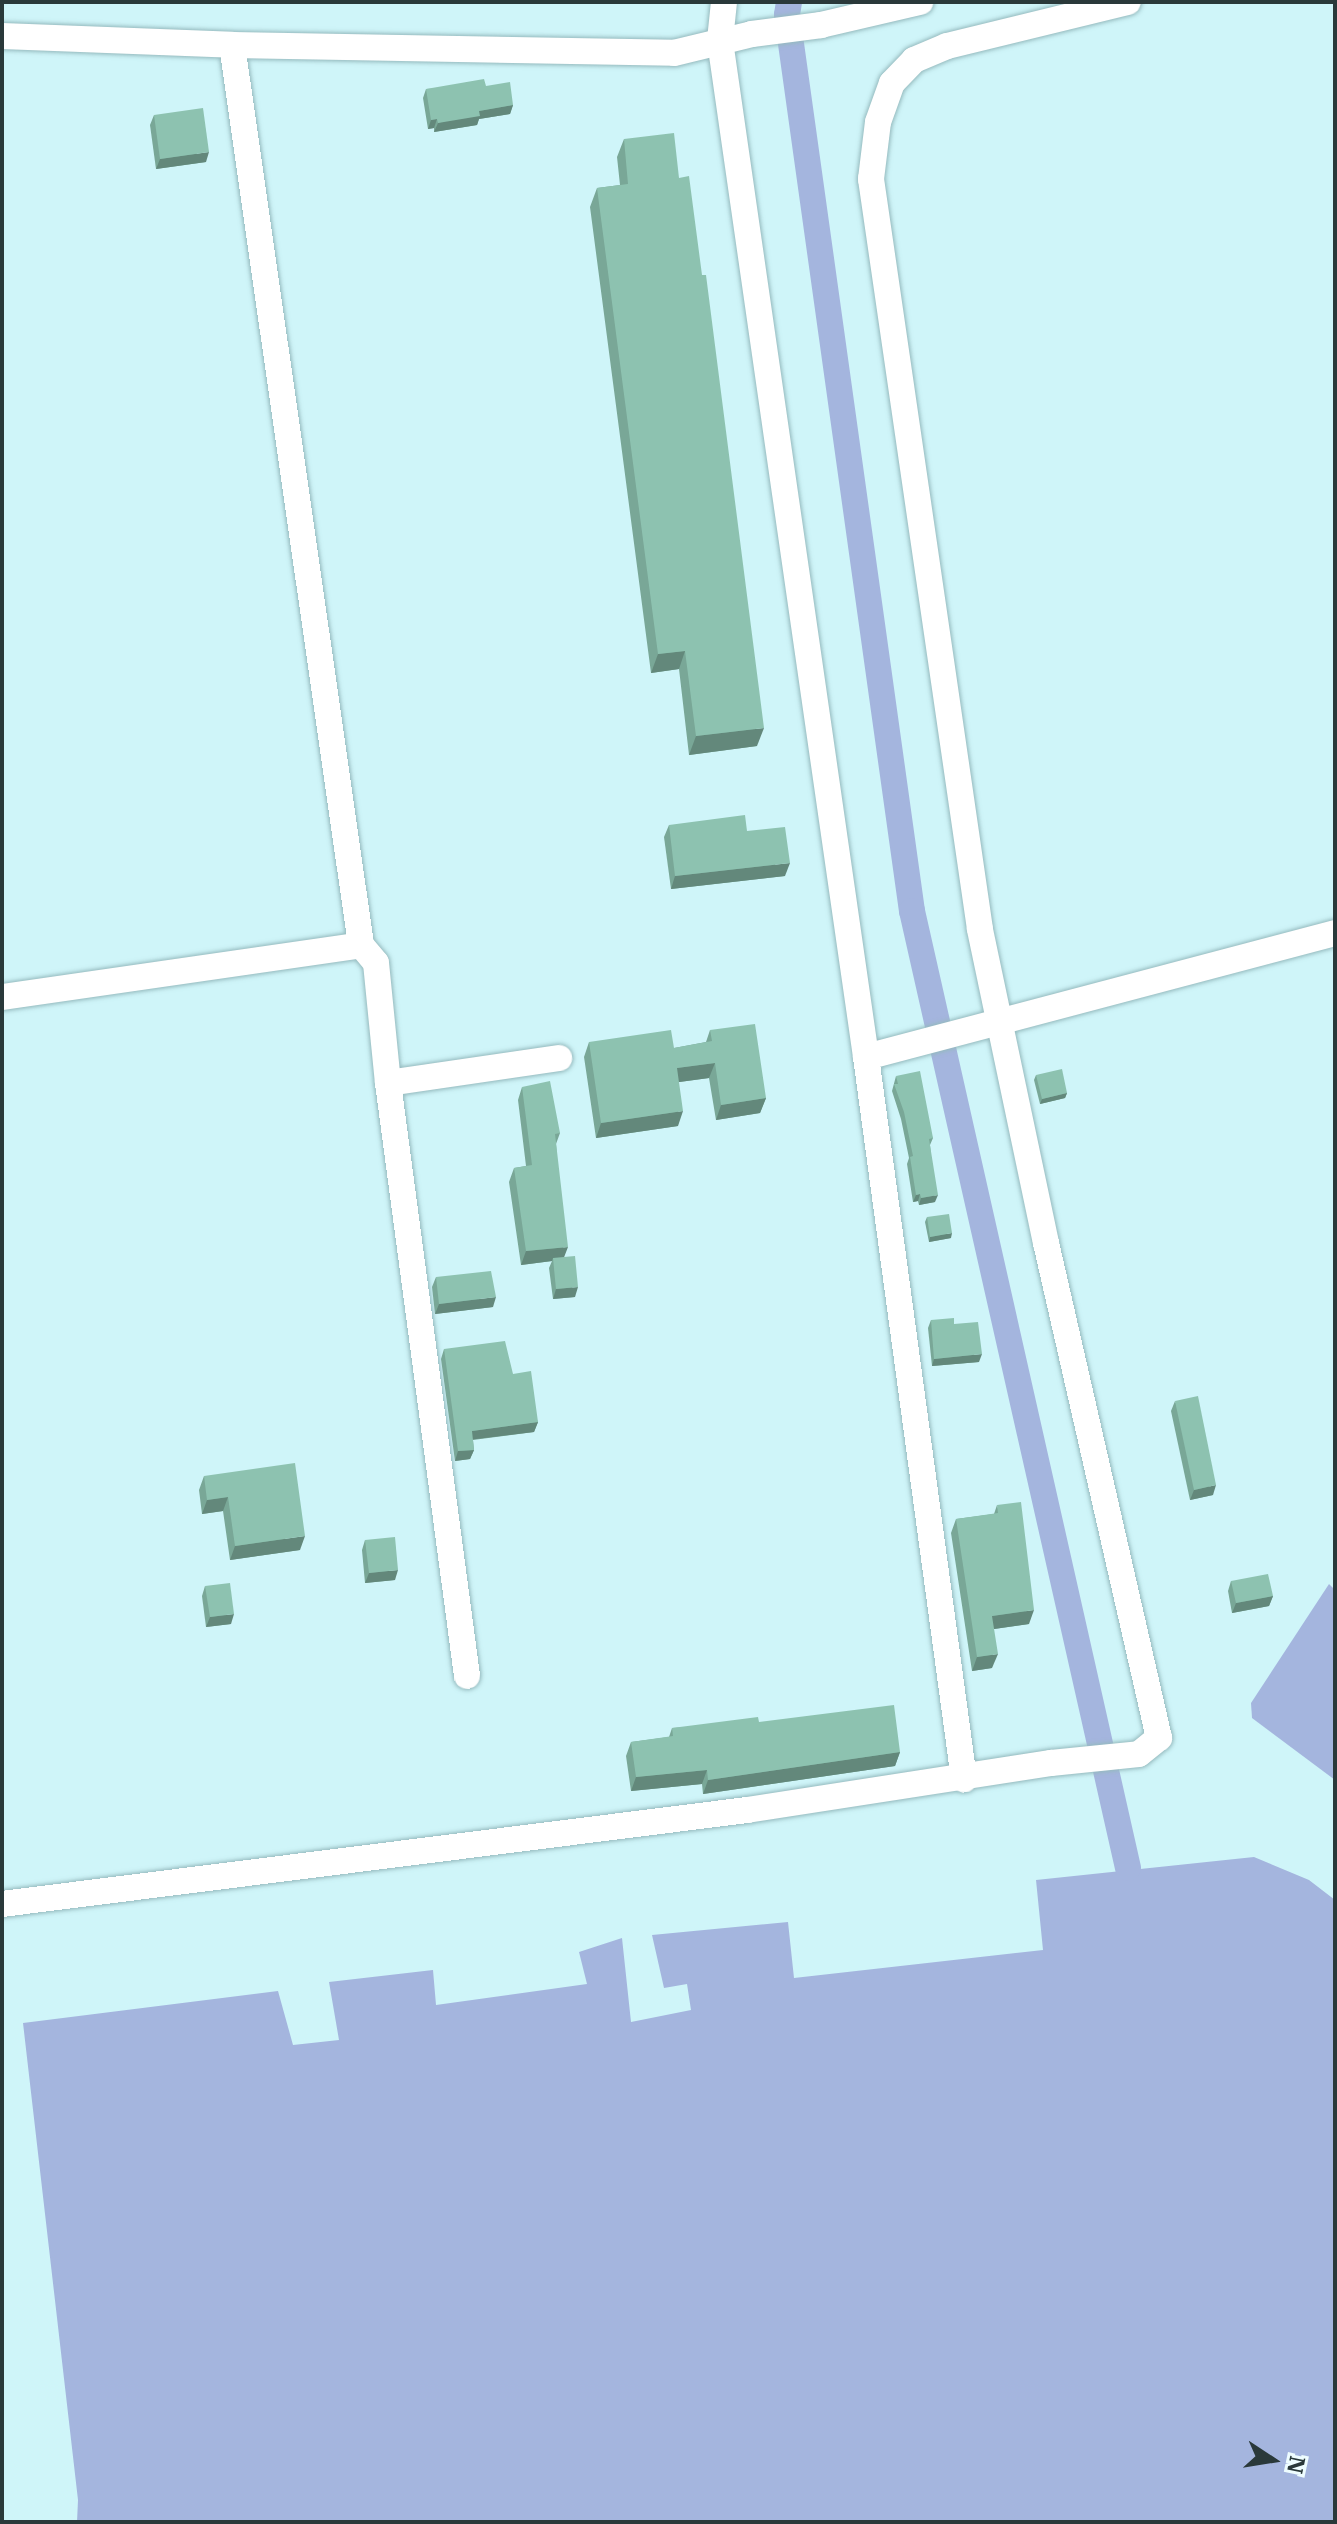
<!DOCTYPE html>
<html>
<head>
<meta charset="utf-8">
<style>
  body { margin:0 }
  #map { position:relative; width:1337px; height:2524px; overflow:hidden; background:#cff5f9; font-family:"IBM Plex Serif",serif }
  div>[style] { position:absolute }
  .water>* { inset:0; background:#a4b5de }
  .canal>* { height:26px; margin:-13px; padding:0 13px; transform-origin:13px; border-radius:13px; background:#a4b5de }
  .roads { filter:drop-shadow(0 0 2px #95babe) drop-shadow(0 0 2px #95babe) }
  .minor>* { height:26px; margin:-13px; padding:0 13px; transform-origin:13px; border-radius:13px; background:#fff }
  .wall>* { inset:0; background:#79a797 }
  .shaded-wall>* { inset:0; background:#63887b }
  .building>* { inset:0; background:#8dc2b0 }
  span { translate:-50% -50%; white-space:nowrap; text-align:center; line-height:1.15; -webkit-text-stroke:6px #eefdff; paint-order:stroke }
  .frame { position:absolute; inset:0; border:4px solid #2a393a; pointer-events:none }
  .north { position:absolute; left:1233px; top:2420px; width:80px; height:80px; -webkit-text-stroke:6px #eefdff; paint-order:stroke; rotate:102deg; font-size:22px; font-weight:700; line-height:32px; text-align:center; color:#2a393a }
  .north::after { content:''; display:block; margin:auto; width:28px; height:36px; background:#2a393a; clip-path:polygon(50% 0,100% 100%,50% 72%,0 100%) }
</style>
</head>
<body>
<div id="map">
  <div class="water">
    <i style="clip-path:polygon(1329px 1584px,1335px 1590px,1335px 1780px,1252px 1718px,1251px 1703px)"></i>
    <i style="clip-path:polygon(1254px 1857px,1309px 1880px,1335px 1900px,1335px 2522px,77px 2522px,78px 2500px,23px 2023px,278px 1991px,293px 2045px,339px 2040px,329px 1982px,433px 1970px,436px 2005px,587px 1984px,579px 1952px,622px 1938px,631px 2022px,691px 2010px,687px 1984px,664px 1988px,652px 1935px,788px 1922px,794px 1978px,1043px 1950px,1036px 1880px)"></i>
  </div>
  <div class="canal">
    <i style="left:789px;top:2px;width:13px;rotate:99deg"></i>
    <i style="left:787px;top:15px;width:905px;rotate:82.06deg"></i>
    <i style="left:912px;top:911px;width:981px;rotate:77.28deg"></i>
  </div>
  <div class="roads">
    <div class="minor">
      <i style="left:724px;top:2px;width:39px;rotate:96deg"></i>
      <i style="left:720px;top:41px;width:1026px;rotate:81.82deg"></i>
      <i style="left:866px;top:1057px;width:729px;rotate:82.27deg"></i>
      <i style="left:2px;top:36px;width:230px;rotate:2.2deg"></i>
      <i style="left:232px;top:45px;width:442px;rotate:1deg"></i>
      <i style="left:674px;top:53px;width:80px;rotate:-13.7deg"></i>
      <i style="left:752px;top:34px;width:70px;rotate:-7.4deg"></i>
      <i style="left:821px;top:25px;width:102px;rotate:-13.1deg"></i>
      <i style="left:232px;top:45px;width:909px;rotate:81.84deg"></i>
      <i style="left:361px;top:945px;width:23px;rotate:50deg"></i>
      <i style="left:376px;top:963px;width:121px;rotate:84.3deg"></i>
      <i style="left:388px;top:1083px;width:598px;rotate:82.41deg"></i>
      <i style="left:2px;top:997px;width:363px;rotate:-8.2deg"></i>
      <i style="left:866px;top:1057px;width:485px;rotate:-14.8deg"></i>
      <i style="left:388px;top:1083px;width:173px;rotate:-8.3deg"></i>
      <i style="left:2px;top:1904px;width:751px;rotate:-7.19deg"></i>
      <i style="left:747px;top:1810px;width:308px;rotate:-8.8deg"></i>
      <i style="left:1051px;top:1763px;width:88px;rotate:-5.8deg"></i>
      <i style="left:1139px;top:1754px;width:26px;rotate:-39deg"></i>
      <i style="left:1159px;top:1738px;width:508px;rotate:-102.86deg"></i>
      <i style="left:1046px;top:1243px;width:321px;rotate:-101.9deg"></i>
      <i style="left:980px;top:929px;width:758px;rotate:-98.27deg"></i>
      <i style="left:871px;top:179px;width:57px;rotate:-83deg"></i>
      <i style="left:878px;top:122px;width:41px;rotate:-70.3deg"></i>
      <i style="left:892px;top:83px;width:32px;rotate:-46deg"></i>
      <i style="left:914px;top:60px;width:36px;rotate:-23deg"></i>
      <i style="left:947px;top:46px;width:186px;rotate:-13.7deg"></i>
    </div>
  </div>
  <div class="wall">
    <i style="clip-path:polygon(486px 86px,513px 105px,510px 114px,479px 119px,477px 125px,434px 132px,434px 128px,428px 129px,423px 98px,426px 89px)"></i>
    <i style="clip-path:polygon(154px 115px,206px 162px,156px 169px,150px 125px)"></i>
    <i style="clip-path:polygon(624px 139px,679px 178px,757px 746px,689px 755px,679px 669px,651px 673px,590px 207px,597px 188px,620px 185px,617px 157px)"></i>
    <i style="clip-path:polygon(669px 825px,747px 831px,785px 876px,671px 889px,664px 837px)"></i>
    <i style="clip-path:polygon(710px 1030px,766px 1098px,760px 1113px,716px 1120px,709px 1078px,679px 1082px,678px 1126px,596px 1138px,584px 1057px,589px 1042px,674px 1048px,706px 1042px)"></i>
    <i style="clip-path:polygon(1036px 1075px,1067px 1093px,1065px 1098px,1040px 1104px,1034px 1080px)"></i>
    <i style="clip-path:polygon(896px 1076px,933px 1138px,930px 1145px,935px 1202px,919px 1205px,918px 1201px,913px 1202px,907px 1164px,909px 1158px,901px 1119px,892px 1091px)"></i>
    <i style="clip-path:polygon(522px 1087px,560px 1133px,556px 1144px,564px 1257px,575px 1297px,553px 1299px,549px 1268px,552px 1261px,521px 1265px,509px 1182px,514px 1168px,526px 1166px,518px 1100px)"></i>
    <i style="clip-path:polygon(927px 1217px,951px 1238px,929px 1242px,925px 1222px)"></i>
    <i style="clip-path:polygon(436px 1277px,493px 1307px,435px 1314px,432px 1287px)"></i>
    <i style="clip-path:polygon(931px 1320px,954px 1324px,979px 1362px,932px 1366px,928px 1328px)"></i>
    <i style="clip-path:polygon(444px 1349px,513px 1374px,538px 1422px,534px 1432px,473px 1440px,474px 1450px,470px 1459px,455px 1461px,441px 1359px)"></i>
    <i style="clip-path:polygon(1175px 1401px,1213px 1495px,1190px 1500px,1171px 1411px)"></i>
    <i style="clip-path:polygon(204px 1476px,300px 1550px,230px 1560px,223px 1511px,202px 1514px,199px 1490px)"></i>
    <i style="clip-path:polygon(997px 1505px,1029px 1624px,994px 1629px,992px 1668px,972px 1671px,951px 1533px,956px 1519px,994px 1514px)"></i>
    <i style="clip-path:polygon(365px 1540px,395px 1580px,365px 1583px,362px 1550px)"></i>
    <i style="clip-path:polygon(1231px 1581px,1273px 1596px,1269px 1606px,1232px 1613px,1228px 1591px)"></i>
    <i style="clip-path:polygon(205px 1586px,231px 1624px,206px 1627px,202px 1596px)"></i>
    <i style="clip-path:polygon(759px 1722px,900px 1752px,895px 1766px,703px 1794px,702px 1784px,631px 1791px,626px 1756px,631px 1742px,669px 1737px,672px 1728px)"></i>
  </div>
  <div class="shaded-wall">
    <i style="clip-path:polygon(513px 105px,510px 114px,479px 119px,477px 125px,434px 132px,438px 123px,479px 111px)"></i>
    <i style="clip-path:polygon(437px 119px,434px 128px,428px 129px,431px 120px)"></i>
    <i style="clip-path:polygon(209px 152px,206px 162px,156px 169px,160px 159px)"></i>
    <i style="clip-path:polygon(685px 651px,679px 669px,651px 673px,658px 654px)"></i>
    <i style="clip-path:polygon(764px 728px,757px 746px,689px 755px,696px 736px)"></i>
    <i style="clip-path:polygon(790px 863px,785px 876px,671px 889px,675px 876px)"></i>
    <i style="clip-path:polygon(715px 1063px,709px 1078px,672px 1083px,677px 1068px)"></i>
    <i style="clip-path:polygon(1067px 1093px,1065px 1098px,1040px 1104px,1042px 1099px)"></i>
    <i style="clip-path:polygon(766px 1098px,760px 1113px,716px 1120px,721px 1105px)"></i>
    <i style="clip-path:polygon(683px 1111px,678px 1126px,596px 1138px,601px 1123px)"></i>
    <i style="clip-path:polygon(920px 1194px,918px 1201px,913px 1202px,916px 1195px)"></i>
    <i style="clip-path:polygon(938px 1195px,935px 1202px,919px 1205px,921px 1198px)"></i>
    <i style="clip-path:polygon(952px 1233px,951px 1238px,929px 1242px,930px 1237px)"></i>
    <i style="clip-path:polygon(568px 1247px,563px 1260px,553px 1258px,552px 1261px,521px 1265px,526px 1251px)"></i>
    <i style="clip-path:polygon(578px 1287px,575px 1297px,553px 1299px,556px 1289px)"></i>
    <i style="clip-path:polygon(496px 1297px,493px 1307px,435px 1314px,439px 1304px)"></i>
    <i style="clip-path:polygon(982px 1354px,979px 1362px,932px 1366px,934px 1359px)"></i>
    <i style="clip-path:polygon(538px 1422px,534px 1432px,468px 1440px,472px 1431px)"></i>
    <i style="clip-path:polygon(474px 1450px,470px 1459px,455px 1461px,458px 1451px)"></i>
    <i style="clip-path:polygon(1216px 1485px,1213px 1495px,1190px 1500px,1194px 1490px)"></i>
    <i style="clip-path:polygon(228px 1497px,223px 1511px,202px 1514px,207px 1500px)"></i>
    <i style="clip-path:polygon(305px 1536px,300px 1550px,230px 1560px,235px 1546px)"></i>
    <i style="clip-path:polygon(398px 1570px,395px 1580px,365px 1583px,369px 1573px)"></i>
    <i style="clip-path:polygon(1273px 1596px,1269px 1606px,1232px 1613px,1236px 1603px)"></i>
    <i style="clip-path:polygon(1034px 1610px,1029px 1624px,987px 1630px,992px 1616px)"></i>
    <i style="clip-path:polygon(234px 1614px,231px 1624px,206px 1627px,210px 1617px)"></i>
    <i style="clip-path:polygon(998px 1654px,992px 1668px,972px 1671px,977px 1657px)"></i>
    <i style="clip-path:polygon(900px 1752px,895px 1766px,703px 1794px,708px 1780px)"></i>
    <i style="clip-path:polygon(707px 1770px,702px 1784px,631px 1791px,636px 1777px)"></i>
  </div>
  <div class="building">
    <i style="clip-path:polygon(484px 79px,486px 86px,510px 82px,513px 105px,479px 111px,480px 116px,438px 123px,437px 119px,431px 120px,426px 89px)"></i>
    <i style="clip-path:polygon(203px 108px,209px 152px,160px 159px,154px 115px)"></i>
    <i style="clip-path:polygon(674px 133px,679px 178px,689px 176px,702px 275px,706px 275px,764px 728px,696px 736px,685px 651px,658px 654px,597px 188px,628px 184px,624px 139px)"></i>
    <i style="clip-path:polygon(745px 815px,747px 831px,785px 827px,790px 863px,675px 876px,669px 825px)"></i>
    <i style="clip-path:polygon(755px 1024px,766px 1098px,721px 1105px,715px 1063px,677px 1068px,683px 1111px,601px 1123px,589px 1042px,671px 1030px,674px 1048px,712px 1041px,710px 1030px)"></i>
    <i style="clip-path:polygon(1062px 1069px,1067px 1093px,1042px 1099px,1036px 1075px)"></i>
    <i style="clip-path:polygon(920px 1071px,933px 1138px,929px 1139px,938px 1195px,921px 1198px,920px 1194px,916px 1195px,910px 1157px,913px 1156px,904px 1112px,894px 1084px,898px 1084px,896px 1076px)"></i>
    <i style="clip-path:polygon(550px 1081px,560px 1133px,555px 1134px,568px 1247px,526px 1251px,514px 1168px,532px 1165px,522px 1087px)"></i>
    <i style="clip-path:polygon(949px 1214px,952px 1233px,930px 1237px,927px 1217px)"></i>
    <i style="clip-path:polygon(575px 1256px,578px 1287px,556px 1289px,553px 1258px)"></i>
    <i style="clip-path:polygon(491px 1271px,496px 1297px,439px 1304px,436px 1277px)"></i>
    <i style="clip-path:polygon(954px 1318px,954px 1324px,978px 1322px,982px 1354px,934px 1359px,931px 1320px)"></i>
    <i style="clip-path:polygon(505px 1341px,513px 1374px,531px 1371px,538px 1422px,472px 1431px,474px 1450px,458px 1451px,444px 1349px)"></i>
    <i style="clip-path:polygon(1198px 1396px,1216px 1485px,1194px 1490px,1175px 1401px)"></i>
    <i style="clip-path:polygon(295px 1463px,305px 1536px,235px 1546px,228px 1497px,207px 1500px,204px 1476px)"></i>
    <i style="clip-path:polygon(1021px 1502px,1034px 1610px,992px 1616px,998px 1654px,977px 1657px,956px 1519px,998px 1513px,997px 1505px)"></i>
    <i style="clip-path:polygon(395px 1537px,398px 1570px,369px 1573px,365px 1540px)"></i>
    <i style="clip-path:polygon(1268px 1574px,1273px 1596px,1236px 1603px,1231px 1581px)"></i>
    <i style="clip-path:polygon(230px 1583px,234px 1614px,210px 1617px,205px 1586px)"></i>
    <i style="clip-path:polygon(894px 1705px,900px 1752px,708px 1780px,707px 1770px,636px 1777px,631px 1742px,673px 1736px,672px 1728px,758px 1717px,759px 1722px)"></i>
  </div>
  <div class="frame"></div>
  <div class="north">N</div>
</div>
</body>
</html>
